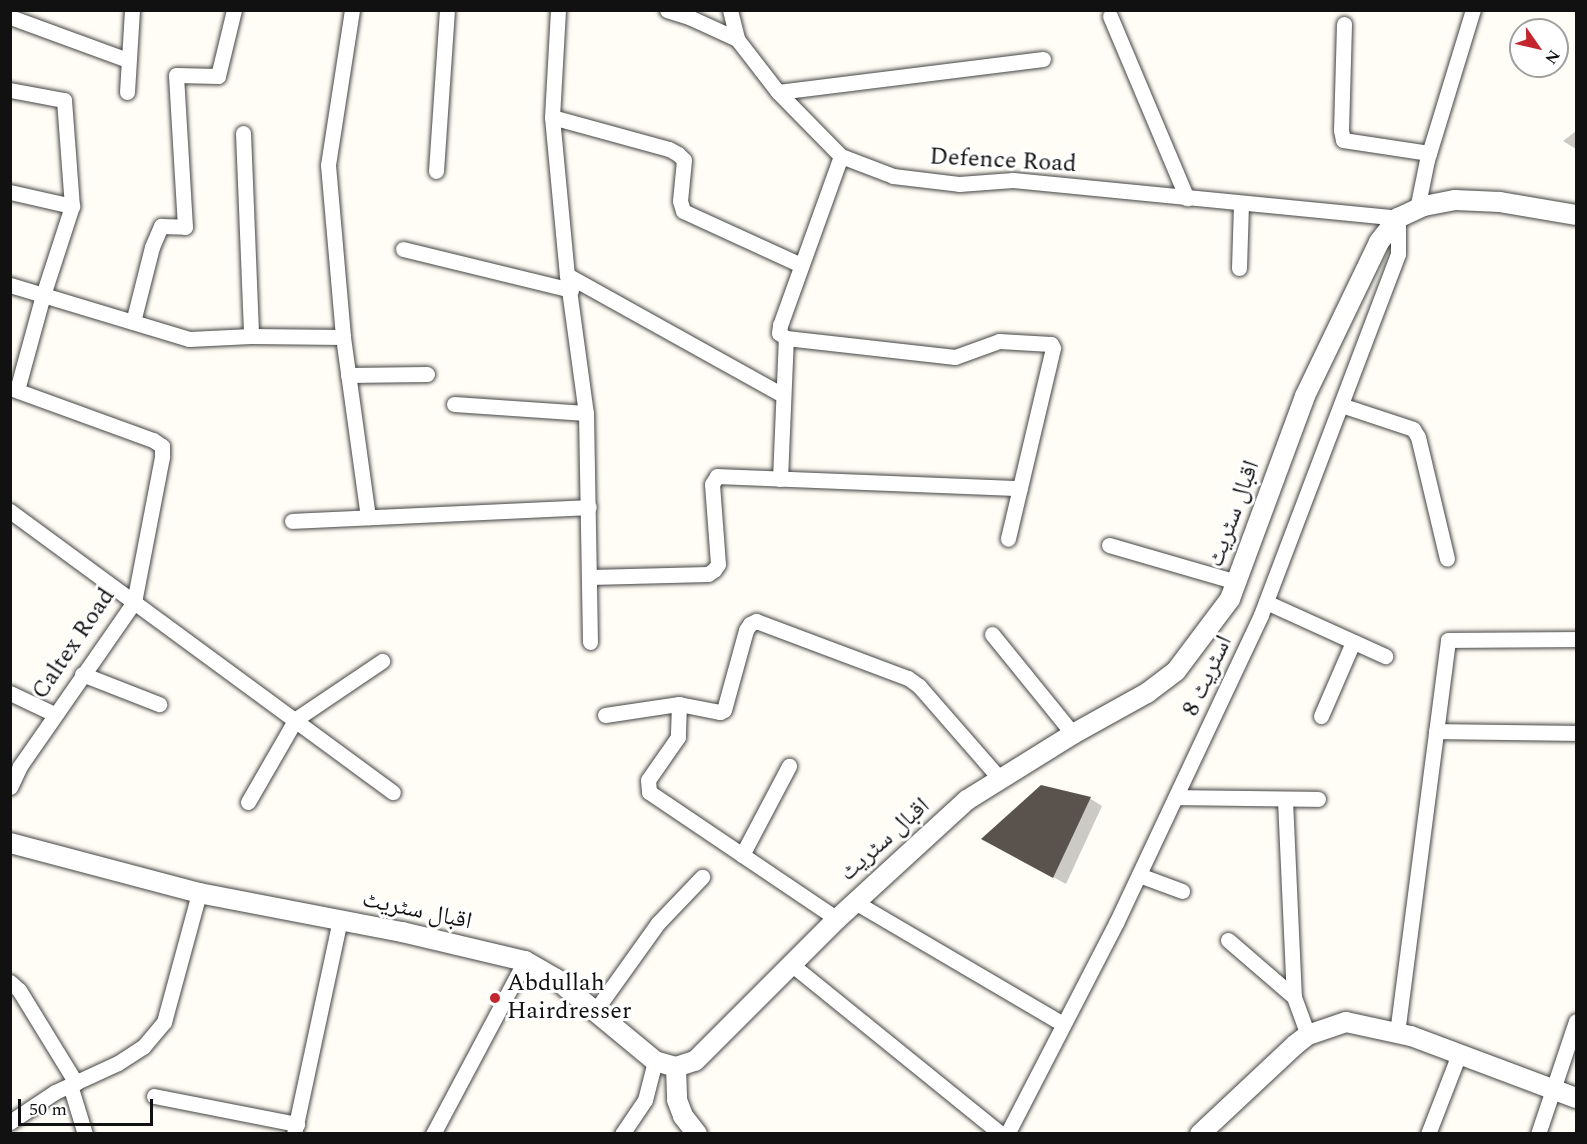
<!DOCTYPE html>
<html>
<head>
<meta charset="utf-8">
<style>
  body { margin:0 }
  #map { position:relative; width:1587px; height:1144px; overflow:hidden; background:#fffdf5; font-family:Spectral,"Noto Naskh Arabic",serif }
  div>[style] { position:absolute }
  .shadow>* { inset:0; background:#0003 }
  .building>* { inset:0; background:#5a524d }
  .roads { filter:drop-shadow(0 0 2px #444) drop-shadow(0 0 2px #444) }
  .minor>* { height:15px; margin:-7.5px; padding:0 7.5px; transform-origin:7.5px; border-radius:7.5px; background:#fff }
  .tertiary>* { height:20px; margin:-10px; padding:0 10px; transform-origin:10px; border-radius:10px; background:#fff }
  .dots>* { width:16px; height:16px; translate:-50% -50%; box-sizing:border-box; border:3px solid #fff; border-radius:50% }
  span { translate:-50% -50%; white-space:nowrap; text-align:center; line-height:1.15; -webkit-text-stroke:6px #fff; paint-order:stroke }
  .street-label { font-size:24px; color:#111 }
  .poi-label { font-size:24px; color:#111 }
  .left { translate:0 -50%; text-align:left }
  .frame { position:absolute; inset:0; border:12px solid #111; pointer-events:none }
  .north { position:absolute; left:1509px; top:18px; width:60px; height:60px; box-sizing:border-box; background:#fff; border:2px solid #a0a0a0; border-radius:50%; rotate:124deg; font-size:16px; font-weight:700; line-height:24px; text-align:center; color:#111 }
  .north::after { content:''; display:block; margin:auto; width:21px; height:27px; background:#c4262e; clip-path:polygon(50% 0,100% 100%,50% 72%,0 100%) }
  .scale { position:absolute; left:18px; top:1099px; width:135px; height:27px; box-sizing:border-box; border:3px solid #111; border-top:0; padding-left:8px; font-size:18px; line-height:21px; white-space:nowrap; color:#111; -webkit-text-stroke:4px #fff; paint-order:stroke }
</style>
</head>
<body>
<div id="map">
  <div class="shadow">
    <i style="clip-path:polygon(1576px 131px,1576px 149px,1563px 141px)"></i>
    <i style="clip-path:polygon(1041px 786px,1091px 799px,1102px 806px,1066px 884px,983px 839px)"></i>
  </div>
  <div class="building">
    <i style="clip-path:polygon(1041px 785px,1091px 797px,1053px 878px,981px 839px)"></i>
  </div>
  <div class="roads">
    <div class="minor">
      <i style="left:352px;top:10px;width:157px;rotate:98.8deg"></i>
      <i style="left:328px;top:165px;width:173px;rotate:85deg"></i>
      <i style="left:343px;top:337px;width:182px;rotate:82.1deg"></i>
      <i style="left:558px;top:10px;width:107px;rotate:93.2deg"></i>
      <i style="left:552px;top:117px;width:159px;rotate:84.6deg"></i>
      <i style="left:567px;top:275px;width:139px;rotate:82.2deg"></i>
      <i style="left:586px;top:413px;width:229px;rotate:89deg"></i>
      <i style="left:667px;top:10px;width:25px;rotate:18deg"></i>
      <i style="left:691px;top:18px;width:51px;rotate:24.5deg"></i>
      <i style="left:737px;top:39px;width:67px;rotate:52.3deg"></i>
      <i style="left:778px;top:92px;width:90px;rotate:45.5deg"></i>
      <i style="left:841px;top:156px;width:56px;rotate:21deg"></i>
      <i style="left:893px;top:176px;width:66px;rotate:6.9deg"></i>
      <i style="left:959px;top:184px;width:54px;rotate:-4.2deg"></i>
      <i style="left:1013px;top:180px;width:387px;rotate:5.6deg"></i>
      <i style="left:1398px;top:218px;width:36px;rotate:90deg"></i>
      <i style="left:1398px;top:254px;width:386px;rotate:110.8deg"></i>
      <i style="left:1261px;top:615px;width:340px;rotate:115.2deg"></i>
      <i style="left:1116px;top:923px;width:237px;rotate:117.3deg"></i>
      <i style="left:730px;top:10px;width:30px;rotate:76deg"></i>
      <i style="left:1110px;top:16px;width:198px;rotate:67.1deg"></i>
      <i style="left:13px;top:18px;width:122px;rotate:20.1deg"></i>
      <i style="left:1344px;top:24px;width:106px;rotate:91.6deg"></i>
      <i style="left:1341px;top:130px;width:10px;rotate:79deg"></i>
      <i style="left:1343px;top:140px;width:87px;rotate:8.6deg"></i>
      <i style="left:10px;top:90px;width:55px;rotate:10.5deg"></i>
      <i style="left:64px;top:100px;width:106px;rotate:85.7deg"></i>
      <i style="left:72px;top:206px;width:94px;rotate:108deg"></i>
      <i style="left:43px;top:295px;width:98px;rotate:105.3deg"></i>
      <i style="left:127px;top:92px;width:82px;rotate:-86.5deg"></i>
      <i style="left:778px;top:92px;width:267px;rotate:-7.1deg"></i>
      <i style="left:552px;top:117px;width:121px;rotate:15.3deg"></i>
      <i style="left:669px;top:149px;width:10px;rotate:29deg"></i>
      <i style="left:678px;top:154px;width:8px;rotate:45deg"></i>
      <i style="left:684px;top:160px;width:41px;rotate:95.6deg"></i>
      <i style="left:680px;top:201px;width:10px;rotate:73deg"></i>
      <i style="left:683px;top:211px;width:130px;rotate:24.6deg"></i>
      <i style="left:243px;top:133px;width:203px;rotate:87.7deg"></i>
      <i style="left:841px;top:156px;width:180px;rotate:109.8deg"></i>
      <i style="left:780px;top:325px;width:8px;rotate:97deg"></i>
      <i style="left:779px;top:333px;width:9px;rotate:36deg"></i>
      <i style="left:786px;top:338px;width:170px;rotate:6.4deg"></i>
      <i style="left:955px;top:357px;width:47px;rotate:-20deg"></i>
      <i style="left:999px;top:341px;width:52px;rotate:3.3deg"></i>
      <i style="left:1051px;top:344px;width:4px;rotate:63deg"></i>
      <i style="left:1053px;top:348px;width:196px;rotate:103.3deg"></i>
      <i style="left:436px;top:171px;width:161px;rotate:-86.1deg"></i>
      <i style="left:10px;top:192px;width:64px;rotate:12.7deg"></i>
      <i style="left:1417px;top:209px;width:50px;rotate:-78.5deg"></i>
      <i style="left:1427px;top:160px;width:157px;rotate:-73deg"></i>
      <i style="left:403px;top:249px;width:173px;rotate:13.7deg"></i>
      <i style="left:1239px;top:268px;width:65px;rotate:-88.2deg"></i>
      <i style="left:567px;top:275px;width:247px;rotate:29.1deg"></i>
      <i style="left:10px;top:285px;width:187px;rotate:16.8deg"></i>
      <i style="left:189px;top:339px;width:62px;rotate:-2.8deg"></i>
      <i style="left:251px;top:336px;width:92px;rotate:0.6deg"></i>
      <i style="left:133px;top:322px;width:77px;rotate:-75.8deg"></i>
      <i style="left:152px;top:247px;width:23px;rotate:-67deg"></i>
      <i style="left:161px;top:226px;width:24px;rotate:2deg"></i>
      <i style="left:185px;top:227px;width:152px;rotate:-93.4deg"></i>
      <i style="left:176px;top:75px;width:42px;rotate:1.4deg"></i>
      <i style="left:218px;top:76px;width:68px;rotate:-76.4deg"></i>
      <i style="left:348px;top:375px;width:79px;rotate:-0.7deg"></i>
      <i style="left:10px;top:388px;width:152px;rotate:20deg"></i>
      <i style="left:153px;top:440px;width:11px;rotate:34deg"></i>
      <i style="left:162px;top:446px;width:11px;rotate:90deg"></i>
      <i style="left:162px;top:457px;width:148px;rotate:100.9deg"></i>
      <i style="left:134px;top:602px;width:200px;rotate:124.8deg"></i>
      <i style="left:20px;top:766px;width:23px;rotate:115deg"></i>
      <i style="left:454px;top:404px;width:132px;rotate:3.9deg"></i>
      <i style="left:1341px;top:405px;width:76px;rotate:18.4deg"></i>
      <i style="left:1413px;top:429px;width:9px;rotate:58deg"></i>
      <i style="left:1418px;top:437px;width:125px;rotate:76.6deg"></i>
      <i style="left:780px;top:479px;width:141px;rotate:-87.6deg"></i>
      <i style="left:10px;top:511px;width:475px;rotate:36.3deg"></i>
      <i style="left:292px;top:521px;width:297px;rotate:-2.7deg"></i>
      <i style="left:1109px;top:545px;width:132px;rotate:16.2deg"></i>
      <i style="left:590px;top:577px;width:118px;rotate:-1.5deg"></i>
      <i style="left:708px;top:574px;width:7px;rotate:-34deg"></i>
      <i style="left:714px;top:570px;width:7px;rotate:-56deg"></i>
      <i style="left:718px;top:564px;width:80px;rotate:-94.3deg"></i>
      <i style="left:712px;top:484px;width:9px;rotate:-58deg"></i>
      <i style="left:717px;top:476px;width:303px;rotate:2.3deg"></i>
      <i style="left:1266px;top:602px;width:131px;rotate:24.4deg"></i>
      <i style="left:992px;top:634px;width:129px;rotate:51deg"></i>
      <i style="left:82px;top:674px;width:83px;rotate:21.3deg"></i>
      <i style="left:10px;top:693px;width:49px;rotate:25.5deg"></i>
      <i style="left:679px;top:704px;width:42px;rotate:11deg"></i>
      <i style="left:720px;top:712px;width:4px;rotate:-27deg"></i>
      <i style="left:724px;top:710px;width:83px;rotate:-74.6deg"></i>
      <i style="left:746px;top:630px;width:7px;rotate:-56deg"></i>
      <i style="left:750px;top:624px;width:7px;rotate:-27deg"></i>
      <i style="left:756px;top:621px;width:162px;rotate:20.6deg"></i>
      <i style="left:908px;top:678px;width:14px;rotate:36deg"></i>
      <i style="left:919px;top:686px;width:123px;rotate:48.9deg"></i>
      <i style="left:605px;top:715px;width:75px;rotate:-8.5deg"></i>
      <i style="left:679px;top:704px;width:33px;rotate:92deg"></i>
      <i style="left:678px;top:737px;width:52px;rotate:124.9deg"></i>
      <i style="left:648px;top:780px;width:12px;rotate:85deg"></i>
      <i style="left:649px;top:792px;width:227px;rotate:34deg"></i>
      <i style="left:1321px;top:716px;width:81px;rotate:-66.6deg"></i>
      <i style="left:1436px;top:731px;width:140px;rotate:0.8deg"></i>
      <i style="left:1176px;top:797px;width:142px;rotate:0.8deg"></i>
      <i style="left:1285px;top:800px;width:197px;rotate:87.4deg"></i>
      <i style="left:1294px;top:997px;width:40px;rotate:69.8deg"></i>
      <i style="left:248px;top:802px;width:96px;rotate:-60deg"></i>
      <i style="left:296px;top:719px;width:104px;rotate:-34deg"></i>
      <i style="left:742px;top:855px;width:101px;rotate:-62.2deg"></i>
      <i style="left:1139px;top:875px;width:46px;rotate:20.4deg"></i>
      <i style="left:855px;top:902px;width:241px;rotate:30.4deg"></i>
      <i style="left:1228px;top:940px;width:87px;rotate:40.8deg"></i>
      <i style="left:791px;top:964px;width:270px;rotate:39deg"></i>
      <i style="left:10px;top:982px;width:12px;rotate:42deg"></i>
      <i style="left:19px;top:990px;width:109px;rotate:58.5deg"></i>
      <i style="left:595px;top:1011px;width:108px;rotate:-54.4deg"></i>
      <i style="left:658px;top:923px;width:64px;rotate:-46.3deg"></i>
      <i style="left:1397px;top:1033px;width:396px;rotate:-82.6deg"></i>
      <i style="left:1448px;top:640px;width:128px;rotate:-0.4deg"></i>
      <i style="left:70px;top:1085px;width:51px;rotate:73deg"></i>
      <i style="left:154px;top:1096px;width:146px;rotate:11.1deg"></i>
      <i style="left:10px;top:1122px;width:54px;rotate:-33.7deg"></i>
      <i style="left:55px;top:1092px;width:69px;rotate:-24.7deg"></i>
      <i style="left:118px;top:1063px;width:30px;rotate:-33deg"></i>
      <i style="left:143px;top:1047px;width:33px;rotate:-50deg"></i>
      <i style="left:164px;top:1022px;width:134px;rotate:-74.8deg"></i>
      <i style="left:294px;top:1134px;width:219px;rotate:-77.9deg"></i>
      <i style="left:433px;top:1134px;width:196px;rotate:-62deg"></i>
      <i style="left:622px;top:1134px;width:41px;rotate:-55.9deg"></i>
      <i style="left:645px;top:1100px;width:40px;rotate:-75.6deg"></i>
      <i style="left:1428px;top:1134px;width:86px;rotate:-68.8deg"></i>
      <i style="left:1538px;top:1134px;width:119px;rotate:-71.4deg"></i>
    </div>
    <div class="tertiary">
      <i style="left:10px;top:843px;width:196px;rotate:14.8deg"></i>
      <i style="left:199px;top:893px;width:207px;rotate:10.9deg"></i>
      <i style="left:402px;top:932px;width:126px;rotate:13.3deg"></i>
      <i style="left:525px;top:961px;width:36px;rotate:30deg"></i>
      <i style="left:556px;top:979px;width:129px;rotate:39.6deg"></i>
      <i style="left:655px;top:1061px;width:22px;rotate:16deg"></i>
      <i style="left:676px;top:1067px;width:20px;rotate:-18deg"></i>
      <i style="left:695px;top:1061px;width:201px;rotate:-45deg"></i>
      <i style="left:837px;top:919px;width:176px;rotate:-42.5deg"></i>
      <i style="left:967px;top:800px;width:125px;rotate:-31.9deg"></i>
      <i style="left:1073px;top:734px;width:85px;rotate:-29deg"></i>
      <i style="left:1147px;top:693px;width:36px;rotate:-37deg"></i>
      <i style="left:1176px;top:671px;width:90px;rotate:-53.1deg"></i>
      <i style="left:1230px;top:599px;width:216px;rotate:-69.7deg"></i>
      <i style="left:1305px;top:396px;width:171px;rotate:-64.3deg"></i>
      <i style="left:1379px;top:242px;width:31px;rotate:-52deg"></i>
      <i style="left:1398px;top:218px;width:29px;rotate:-25deg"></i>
      <i style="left:1424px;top:206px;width:32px;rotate:-11deg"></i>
      <i style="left:1455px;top:200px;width:45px;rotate:2.5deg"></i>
      <i style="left:1500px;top:202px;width:77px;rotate:9.7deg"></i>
      <i style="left:676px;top:1067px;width:33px;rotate:88deg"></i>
      <i style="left:677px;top:1100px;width:17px;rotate:69deg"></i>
      <i style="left:683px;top:1116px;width:23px;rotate:52deg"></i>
      <i style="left:1200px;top:1134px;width:130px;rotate:-43.1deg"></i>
      <i style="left:1295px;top:1045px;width:16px;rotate:-38deg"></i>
      <i style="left:1308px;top:1035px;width:40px;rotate:-18.9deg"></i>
      <i style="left:1346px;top:1022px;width:66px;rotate:12.2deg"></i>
      <i style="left:1411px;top:1036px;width:176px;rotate:20.6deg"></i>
    </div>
  </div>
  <div class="dots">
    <i style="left:495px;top:998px;background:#c4262e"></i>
  </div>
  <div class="street-label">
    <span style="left:1003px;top:161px;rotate:3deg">Defence Road</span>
    <span style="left:1234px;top:514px;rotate:-70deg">اقبال سٹریٹ</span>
    <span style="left:74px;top:644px;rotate:-56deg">Caltex Road</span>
    <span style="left:1208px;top:676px;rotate:-65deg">اسٹریٹ 8</span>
    <span style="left:885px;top:840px;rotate:-42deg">اقبال سٹریٹ</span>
    <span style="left:417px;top:911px;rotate:12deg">اقبال سٹریٹ</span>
  </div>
  <div class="poi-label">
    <span class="left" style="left:507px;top:998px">Abdullah<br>Hairdresser</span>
  </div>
  <div class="frame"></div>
  <div class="north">N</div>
  <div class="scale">50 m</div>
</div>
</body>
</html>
